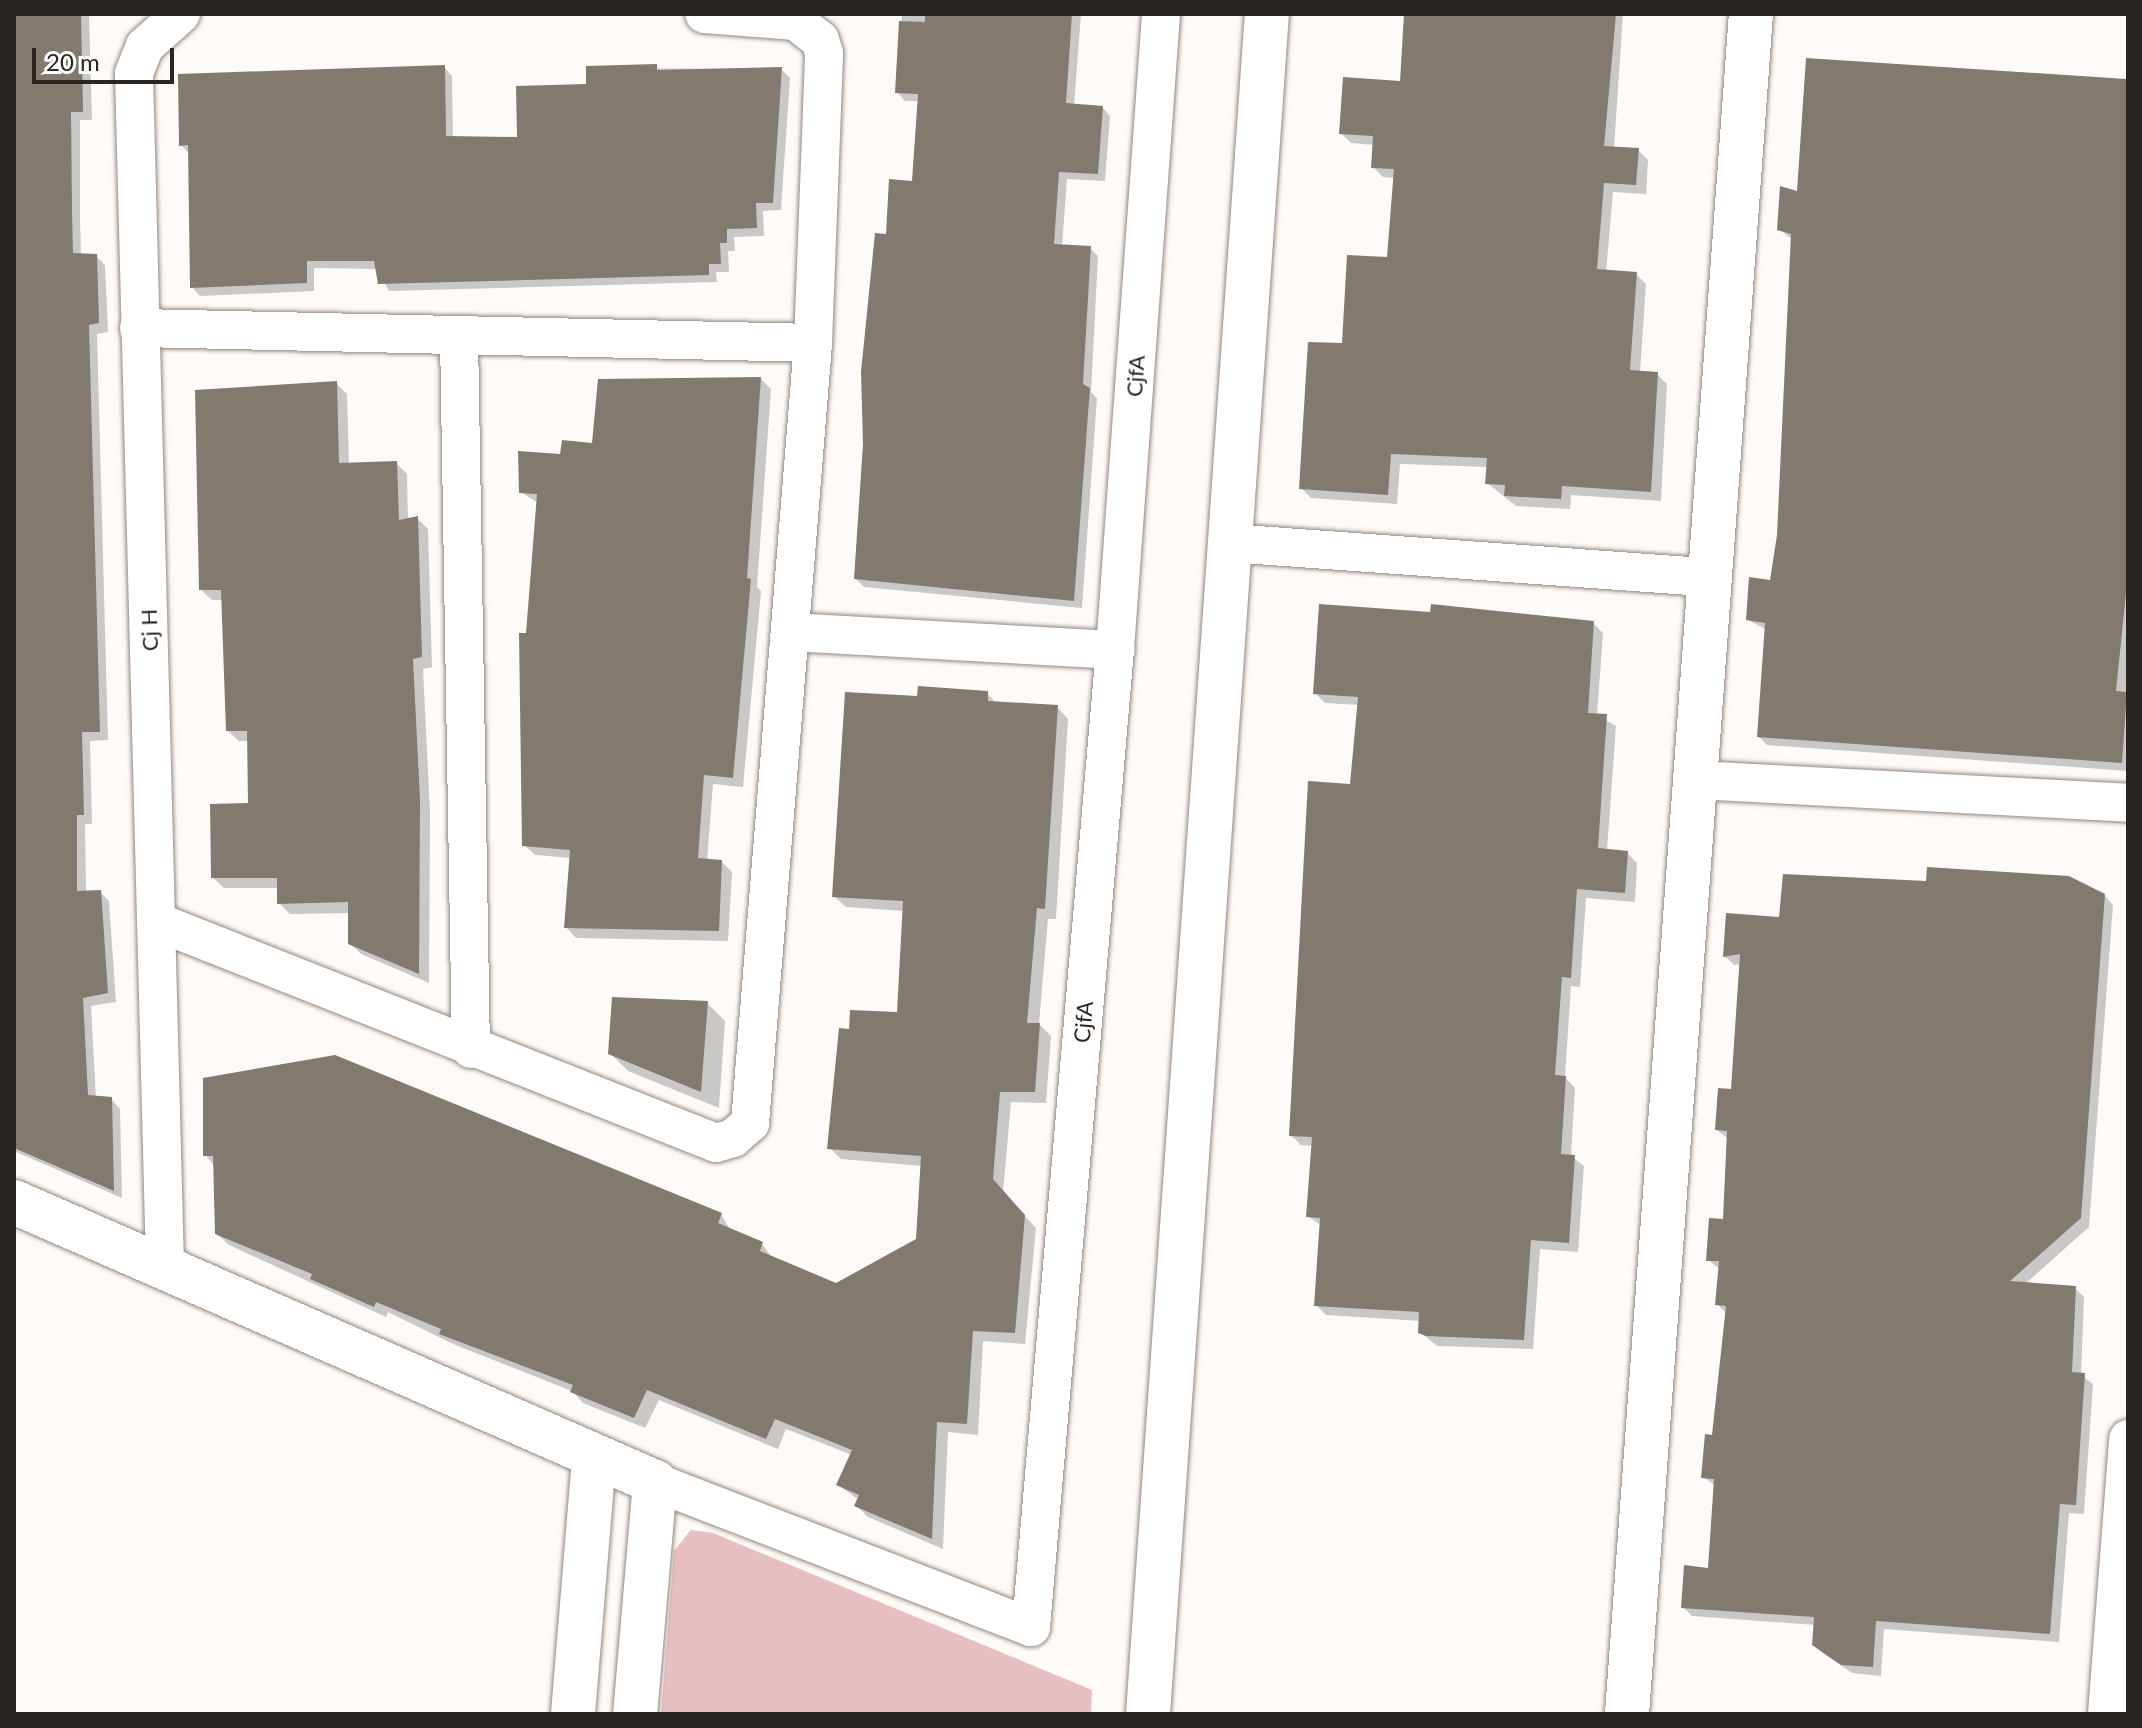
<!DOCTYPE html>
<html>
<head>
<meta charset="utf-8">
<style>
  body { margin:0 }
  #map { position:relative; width:2142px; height:1728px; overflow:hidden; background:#fdfaf8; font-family:Lato,sans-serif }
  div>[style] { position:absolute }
  .green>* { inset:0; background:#e6bfc3 }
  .shadow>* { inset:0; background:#0003 }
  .building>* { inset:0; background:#827a6e }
  .roads { filter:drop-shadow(0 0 2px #94867d) drop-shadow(0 0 2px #94867d) }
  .minor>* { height:38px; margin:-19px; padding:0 19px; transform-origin:19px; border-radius:19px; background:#fff }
  .tertiary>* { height:44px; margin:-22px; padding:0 22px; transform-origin:22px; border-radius:22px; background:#fff }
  span { translate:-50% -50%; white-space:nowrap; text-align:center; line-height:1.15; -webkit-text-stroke:6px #fff; paint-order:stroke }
  .street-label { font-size:22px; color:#2b2522 }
  .frame { position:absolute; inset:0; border:16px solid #2b2522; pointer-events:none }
  .scale { position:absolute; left:32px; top:48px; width:142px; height:36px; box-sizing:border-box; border:4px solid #2b2522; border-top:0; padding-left:10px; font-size:24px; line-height:28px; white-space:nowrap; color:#2b2522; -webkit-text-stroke:6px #fff; paint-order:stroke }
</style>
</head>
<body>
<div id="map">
  <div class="green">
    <i style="clip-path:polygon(691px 1530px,713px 1533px,1092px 1690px,1091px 1714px,661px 1714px,674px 1551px)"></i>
  </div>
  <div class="shadow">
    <i style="clip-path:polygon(14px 14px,89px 14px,92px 120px,80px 120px,80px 219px,81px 256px,96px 256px,105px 265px,108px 332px,97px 334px,108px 740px,90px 741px,92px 824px,85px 824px,86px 892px,100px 892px,109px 901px,116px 1002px,91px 1006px,96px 1098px,111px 1099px,120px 1109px,122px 1198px,14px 1151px)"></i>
    <i style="clip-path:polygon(902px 14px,1081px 14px,1074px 106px,1102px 107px,1110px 116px,1105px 181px,1067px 179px,1062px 246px,1090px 248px,1098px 256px,1091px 392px,1097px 398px,1082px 608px,864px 587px,856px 579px,888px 237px,914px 183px,919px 101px,905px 101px,897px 92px)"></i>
    <i style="clip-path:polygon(1406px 14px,1623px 14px,1614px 148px,1638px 150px,1648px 160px,1646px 194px,1613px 192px,1606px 272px,1636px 274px,1646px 284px,1640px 373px,1657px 374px,1667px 384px,1661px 501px,1571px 495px,1570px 509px,1516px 506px,1487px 483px,1488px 467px,1400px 464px,1397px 504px,1311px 498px,1301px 488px,1389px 259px,1395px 178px,1383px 177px,1373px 167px,1374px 145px,1351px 143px,1341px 133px,1402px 83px)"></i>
    <i style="clip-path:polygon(444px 67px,452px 76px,453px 138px,519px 139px,588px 86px,588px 68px,781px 69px,790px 78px,781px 210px,763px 211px,764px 236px,734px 237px,735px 251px,728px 251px,729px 272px,716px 272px,717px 282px,389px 291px,377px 269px,314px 268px,314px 291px,200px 296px,192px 287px,190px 154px,181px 145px)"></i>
    <i style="clip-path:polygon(2125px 81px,2128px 771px,1767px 745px,1759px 737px,1767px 630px,1748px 620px,1772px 582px,1779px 536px,1793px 240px,1780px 230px,1799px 193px)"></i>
    <i style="clip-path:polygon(761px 379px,771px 389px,757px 587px,761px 591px,743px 787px,713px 784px,707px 861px,722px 862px,732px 872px,728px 941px,576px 938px,566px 927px,571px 858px,535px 855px,524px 845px,528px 635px,538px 503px,521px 492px,562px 456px)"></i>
    <i style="clip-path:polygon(336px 383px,347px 394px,349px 464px,396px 463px,407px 474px,408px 520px,417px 518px,428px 529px,432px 667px,423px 669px,430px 812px,429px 983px,361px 954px,350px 943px,350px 913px,290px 914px,279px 903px,279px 888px,224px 888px,213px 878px,250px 805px,249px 741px,239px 741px,228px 731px,223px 600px,212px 600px,201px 590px)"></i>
    <i style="clip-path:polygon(1593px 623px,1603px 633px,1597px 715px,1616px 726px,1607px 851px,1627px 853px,1637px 863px,1635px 902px,1586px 898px,1580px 987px,1571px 986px,1565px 1077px,1575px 1088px,1571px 1156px,1584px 1166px,1578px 1252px,1540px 1249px,1533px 1349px,1437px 1346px,1420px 1332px,1421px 1321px,1326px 1315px,1317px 1306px,1322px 1226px,1308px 1216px,1314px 1146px,1301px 1145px,1291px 1135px,1352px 786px,1359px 705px,1325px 703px,1315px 693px)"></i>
    <i style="clip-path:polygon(987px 693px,997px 704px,1057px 707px,1068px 719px,1056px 919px,1048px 919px,1039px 1024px,1051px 1036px,1046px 1103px,1011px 1102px,1003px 1193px,1036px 1228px,1025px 1344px,983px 1341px,978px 1435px,948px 1432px,943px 1549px,868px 1517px,856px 1505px,859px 1500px,838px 1485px,852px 1455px,786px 1429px,778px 1449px,659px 1400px,645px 1428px,583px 1403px,572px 1391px,453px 1344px,388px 1312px,386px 1317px,229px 1245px,217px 1234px,215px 1166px,205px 1155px,205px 1080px,721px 1214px,731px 1231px,762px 1244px,772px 1258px,837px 1285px,918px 1240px,922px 1166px,841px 1159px,830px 1148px,851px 1031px,899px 1015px,904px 911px,846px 907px,834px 896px,919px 699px)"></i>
    <i style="clip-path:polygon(2104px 895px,2113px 905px,2089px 1227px,2025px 1284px,2075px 1288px,2084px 1297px,2081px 1375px,2093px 1384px,2084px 1514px,2069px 1513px,2059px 1642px,1884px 1629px,1881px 1676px,1852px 1673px,1823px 1653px,1814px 1644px,1816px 1625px,1692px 1616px,1683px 1607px,1710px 1571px,1716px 1486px,1703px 1477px,1714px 1437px,1727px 1314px,1717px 1304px,1720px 1269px,1708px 1260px,1725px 1221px,1728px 1139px,1717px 1130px,1733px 1091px,1742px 964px,1734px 965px,1725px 956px,1781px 919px)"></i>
    <i style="clip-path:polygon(707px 1003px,725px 1021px,719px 1108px,628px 1071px,610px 1053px)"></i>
  </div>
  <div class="building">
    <i style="clip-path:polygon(14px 14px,81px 14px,83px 112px,71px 112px,72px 209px,73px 253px,97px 254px,99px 323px,89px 325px,100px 732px,82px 732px,84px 815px,77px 815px,77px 891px,101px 890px,108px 993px,83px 998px,88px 1095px,112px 1097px,114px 1191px,14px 1148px)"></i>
    <i style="clip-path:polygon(925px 14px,1072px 14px,1066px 103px,1103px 106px,1098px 174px,1059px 172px,1054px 244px,1091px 246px,1083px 384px,1090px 388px,1074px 601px,854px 579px,863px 444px,861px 372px,875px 233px,886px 234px,889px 179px,912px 181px,918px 94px,895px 93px,899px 21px,925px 22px)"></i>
    <i style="clip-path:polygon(1404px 14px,1616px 14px,1604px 146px,1639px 148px,1636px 185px,1604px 183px,1597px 269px,1637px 272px,1630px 370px,1658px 372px,1651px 492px,1562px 486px,1561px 499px,1504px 496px,1505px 485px,1485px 484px,1487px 458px,1391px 454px,1388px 495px,1299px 489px,1308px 342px,1342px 343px,1347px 255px,1387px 257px,1394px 169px,1371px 168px,1373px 136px,1339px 134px,1343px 77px,1400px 81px)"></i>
    <i style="clip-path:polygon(1806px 58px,2126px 79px,2128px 574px,2116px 691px,2127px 692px,2122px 763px,1757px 737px,1765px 623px,1746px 620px,1749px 577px,1770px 580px,1777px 535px,1791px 234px,1777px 230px,1780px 186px,1797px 191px)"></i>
    <i style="clip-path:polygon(657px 64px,657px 70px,782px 67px,773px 203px,756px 203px,757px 228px,727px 229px,727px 243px,720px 243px,721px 264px,709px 264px,709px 275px,378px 284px,374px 261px,307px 261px,307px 283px,190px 288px,188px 145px,179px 146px,178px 74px,445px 65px,446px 136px,517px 137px,516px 86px,586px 84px,586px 66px)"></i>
    <i style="clip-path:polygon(761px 377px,747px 578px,751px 579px,733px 778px,704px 775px,698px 858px,722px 860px,719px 931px,564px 928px,570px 850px,522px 846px,519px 633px,526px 633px,537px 494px,519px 493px,518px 451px,560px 454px,562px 440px,592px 443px,598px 379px)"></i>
    <i style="clip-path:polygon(337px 381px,339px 463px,397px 461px,399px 520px,418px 516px,422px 657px,413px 659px,420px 800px,419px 974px,348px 944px,348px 902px,277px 904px,277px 878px,211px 878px,210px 804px,248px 803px,247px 731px,226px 731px,221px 590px,199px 590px,195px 390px)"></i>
    <i style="clip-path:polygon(1319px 604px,1430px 612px,1431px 604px,1594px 621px,1588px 713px,1607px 714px,1598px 848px,1628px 851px,1625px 893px,1577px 889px,1571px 978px,1562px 977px,1555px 1075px,1566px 1076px,1561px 1154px,1575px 1155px,1569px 1243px,1531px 1240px,1524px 1340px,1426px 1336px,1418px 1333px,1419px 1312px,1314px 1306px,1320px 1218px,1306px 1217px,1312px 1137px,1289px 1136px,1308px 781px,1350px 784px,1358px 697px,1313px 694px)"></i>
    <i style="clip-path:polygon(918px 686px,988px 691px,988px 701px,1058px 705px,1045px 909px,1037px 908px,1027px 1023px,1040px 1023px,1035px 1092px,1000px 1092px,993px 1179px,1025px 1215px,1015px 1333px,973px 1331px,967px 1424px,937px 1422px,932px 1539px,854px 1506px,859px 1495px,836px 1485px,852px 1450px,775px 1419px,766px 1439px,647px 1390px,634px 1418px,570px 1392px,573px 1385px,439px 1334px,441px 1329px,376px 1302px,374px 1307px,310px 1279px,312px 1274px,215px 1234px,213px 1156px,203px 1156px,203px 1078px,335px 1055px,722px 1213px,718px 1223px,763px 1242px,760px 1251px,836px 1283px,916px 1239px,921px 1156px,827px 1149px,839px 1028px,849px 1029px,850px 1010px,897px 1012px,903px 901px,832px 897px,845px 692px,917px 696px)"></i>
    <i style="clip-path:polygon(1927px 867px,2069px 876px,2105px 894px,2081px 1218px,2010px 1281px,2076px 1286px,2072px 1372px,2085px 1373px,2076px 1505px,2060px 1504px,2050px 1634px,1876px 1621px,1873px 1667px,1841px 1665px,1812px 1645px,1814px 1617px,1681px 1608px,1684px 1565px,1708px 1568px,1714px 1479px,1701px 1478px,1705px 1434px,1712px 1435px,1726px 1306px,1715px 1305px,1719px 1261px,1706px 1261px,1709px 1218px,1723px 1219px,1727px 1131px,1715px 1130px,1718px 1088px,1731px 1089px,1740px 954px,1723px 957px,1726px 913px,1779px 917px,1783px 874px,1926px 881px)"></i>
    <i style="clip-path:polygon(612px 997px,708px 1001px,701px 1092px,608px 1054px)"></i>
  </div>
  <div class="roads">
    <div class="minor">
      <i style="left:139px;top:328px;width:674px;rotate:1.27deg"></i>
      <i style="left:459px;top:335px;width:714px;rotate:89.04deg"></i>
      <i style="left:1229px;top:543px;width:484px;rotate:4.1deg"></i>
      <i style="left:792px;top:632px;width:324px;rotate:3.2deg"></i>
      <i style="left:1696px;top:780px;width:433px;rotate:3deg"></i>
      <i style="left:160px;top:923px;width:598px;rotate:21.59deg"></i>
      <i style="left:716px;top:1143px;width:18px;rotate:-16deg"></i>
      <i style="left:733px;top:1138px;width:23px;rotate:-41deg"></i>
      <i style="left:750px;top:1123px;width:783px;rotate:-85.38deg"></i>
      <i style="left:813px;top:343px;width:290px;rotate:-87.8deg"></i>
      <i style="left:824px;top:53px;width:14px;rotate:-107deg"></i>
      <i style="left:820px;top:40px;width:31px;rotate:-142deg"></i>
      <i style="left:796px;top:21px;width:92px;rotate:-175.6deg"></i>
      <i style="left:165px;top:1266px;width:1193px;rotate:-91.49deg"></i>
      <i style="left:134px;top:73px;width:29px;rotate:-68deg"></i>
      <i style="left:145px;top:46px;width:48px;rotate:-41.6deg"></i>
      <i style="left:655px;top:1482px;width:403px;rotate:21.1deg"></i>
      <i style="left:1031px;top:1627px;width:981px;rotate:-85.09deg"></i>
      <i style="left:1115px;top:650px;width:638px;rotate:-85.86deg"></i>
      <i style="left:2107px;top:1714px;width:276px;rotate:-85.6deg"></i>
    </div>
    <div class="tertiary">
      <i style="left:14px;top:1202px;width:699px;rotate:23.6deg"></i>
      <i style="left:655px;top:1482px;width:233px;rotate:94.9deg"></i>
      <i style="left:573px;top:1714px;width:259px;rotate:-85.3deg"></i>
      <i style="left:1148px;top:1714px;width:1704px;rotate:-86deg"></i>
      <i style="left:1627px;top:1714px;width:1705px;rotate:-85.83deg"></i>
    </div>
  </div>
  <div class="street-label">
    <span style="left:1135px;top:376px;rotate:-86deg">CjfA</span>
    <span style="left:149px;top:630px;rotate:-92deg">Cj H</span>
    <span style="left:1083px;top:1022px;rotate:-85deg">CjfA</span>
  </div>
  <div class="frame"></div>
  <div class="scale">20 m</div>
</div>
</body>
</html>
